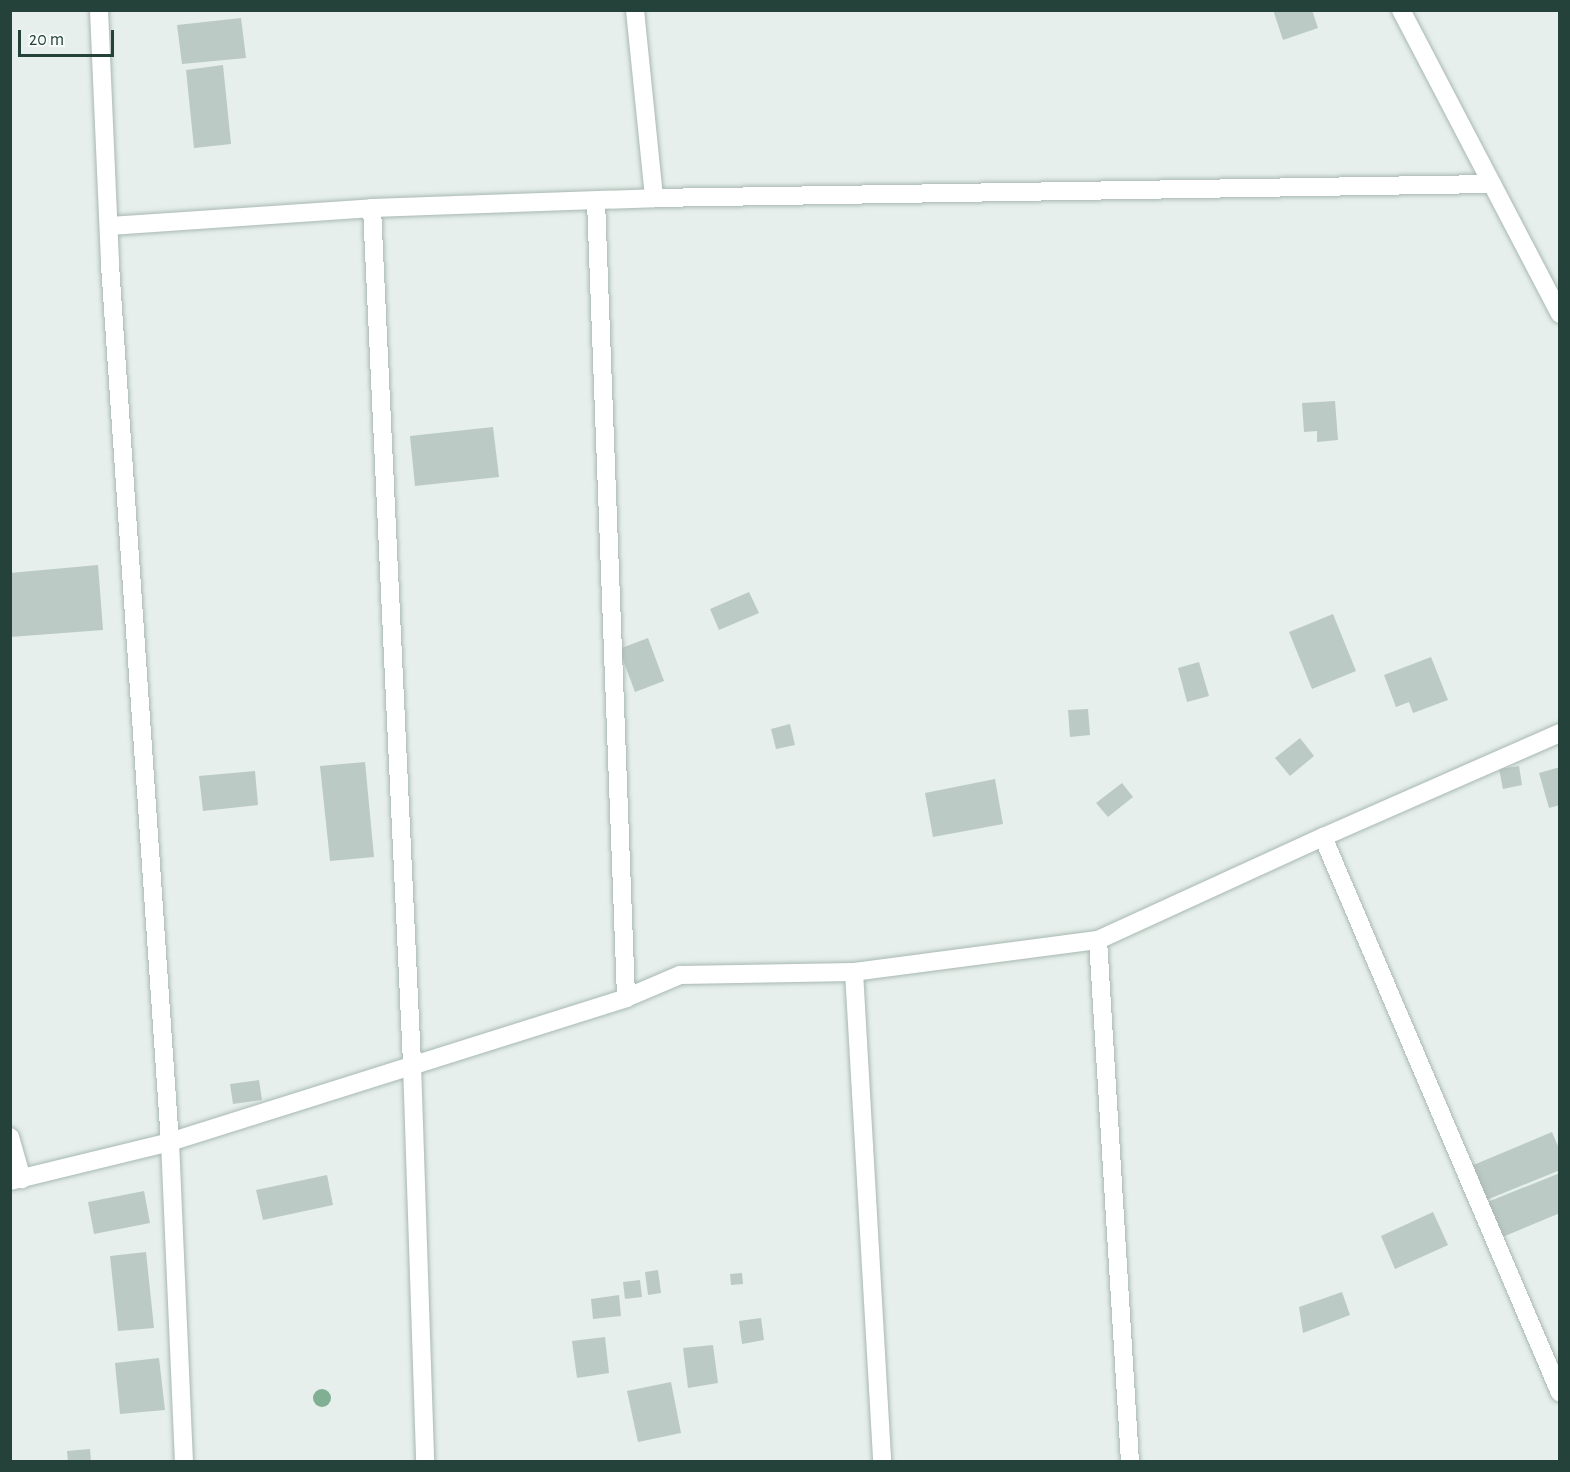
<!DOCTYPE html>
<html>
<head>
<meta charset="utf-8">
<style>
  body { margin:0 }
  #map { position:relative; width:1570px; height:1472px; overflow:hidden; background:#e6efeb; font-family:"Alegreya Sans",sans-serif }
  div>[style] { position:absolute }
  .building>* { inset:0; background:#bbcac4 }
  .roads { filter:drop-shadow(0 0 2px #a8b8b2) drop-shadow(0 0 2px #a8b8b2) }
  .street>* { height:18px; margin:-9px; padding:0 9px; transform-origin:9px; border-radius:9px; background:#fff }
  .trees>* { width:18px; height:18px; margin:-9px; border-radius:50%; background:#80af93 }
  span { translate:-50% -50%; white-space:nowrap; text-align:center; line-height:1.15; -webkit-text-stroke:4.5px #f7fbf9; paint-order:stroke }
  .frame { position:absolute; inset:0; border:12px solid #24423a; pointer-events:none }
  .scale { position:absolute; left:18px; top:30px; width:96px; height:27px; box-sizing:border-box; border:3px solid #24423a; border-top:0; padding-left:8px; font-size:18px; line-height:21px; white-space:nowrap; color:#24423a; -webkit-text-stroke:4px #f7fbf9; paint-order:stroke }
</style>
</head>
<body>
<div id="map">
  <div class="building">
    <i style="clip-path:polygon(1273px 10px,1312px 10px,1318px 28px,1283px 40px)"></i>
    <i style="clip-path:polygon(241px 18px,246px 58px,182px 64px,177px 25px)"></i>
    <i style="clip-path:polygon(223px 65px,231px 144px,194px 148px,186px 70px)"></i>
    <i style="clip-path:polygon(1335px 401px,1338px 440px,1317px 442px,1317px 431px,1304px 432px,1302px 403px)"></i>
    <i style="clip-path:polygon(493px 427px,499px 477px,415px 486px,410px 436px)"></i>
    <i style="clip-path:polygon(98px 565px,103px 630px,10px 637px,10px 573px)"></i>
    <i style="clip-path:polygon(749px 592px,759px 613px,719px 630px,710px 609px)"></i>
    <i style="clip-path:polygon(1333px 614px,1356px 671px,1312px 689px,1289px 632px)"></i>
    <i style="clip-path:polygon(648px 638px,664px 681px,635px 692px,619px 649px)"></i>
    <i style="clip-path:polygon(1431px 657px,1448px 700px,1413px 713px,1409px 702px,1396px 707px,1384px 675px)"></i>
    <i style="clip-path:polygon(1199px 662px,1209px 696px,1187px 702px,1178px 668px)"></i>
    <i style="clip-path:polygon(1088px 709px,1090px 735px,1070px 737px,1068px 710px)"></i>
    <i style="clip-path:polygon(790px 724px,795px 745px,776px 749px,771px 729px)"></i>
    <i style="clip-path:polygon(1300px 738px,1314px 756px,1290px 776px,1275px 758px)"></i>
    <i style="clip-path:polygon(365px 762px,374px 857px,330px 861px,320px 766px)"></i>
    <i style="clip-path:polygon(1519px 766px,1522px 785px,1503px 789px,1499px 769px)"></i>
    <i style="clip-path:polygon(1560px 767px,1560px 805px,1549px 808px,1539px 773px)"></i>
    <i style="clip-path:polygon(255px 771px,258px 805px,203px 811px,199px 776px)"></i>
    <i style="clip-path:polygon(995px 779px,1003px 824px,933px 837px,925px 793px)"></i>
    <i style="clip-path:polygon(1122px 783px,1133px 797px,1108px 817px,1096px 803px)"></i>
    <i style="clip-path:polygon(259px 1080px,262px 1100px,233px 1104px,230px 1084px)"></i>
    <i style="clip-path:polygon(1552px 1132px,1560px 1151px,1560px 1170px,1484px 1201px,1471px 1166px)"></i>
    <i style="clip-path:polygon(1560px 1173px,1560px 1213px,1500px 1238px,1485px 1203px)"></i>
    <i style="clip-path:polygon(327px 1175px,333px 1205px,263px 1220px,256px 1190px)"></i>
    <i style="clip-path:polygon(144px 1191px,150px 1223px,94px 1234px,88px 1202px)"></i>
    <i style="clip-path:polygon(1433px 1212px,1448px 1245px,1395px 1269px,1381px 1236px)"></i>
    <i style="clip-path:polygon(146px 1252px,154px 1328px,118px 1331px,110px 1256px)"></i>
    <i style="clip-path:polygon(658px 1270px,661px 1293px,648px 1295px,645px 1272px)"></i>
    <i style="clip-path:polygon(742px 1273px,743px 1284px,731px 1285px,730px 1274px)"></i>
    <i style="clip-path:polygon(640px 1280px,642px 1297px,625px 1299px,623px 1282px)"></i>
    <i style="clip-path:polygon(1342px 1292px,1350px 1315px,1303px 1333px,1299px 1307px)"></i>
    <i style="clip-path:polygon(619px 1295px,621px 1316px,593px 1319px,591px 1299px)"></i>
    <i style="clip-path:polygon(761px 1318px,764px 1340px,742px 1344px,739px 1321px)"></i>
    <i style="clip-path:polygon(605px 1337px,609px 1373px,577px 1378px,572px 1341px)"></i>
    <i style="clip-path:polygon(713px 1345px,718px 1383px,688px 1388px,683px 1348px)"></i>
    <i style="clip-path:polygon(159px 1358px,165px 1410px,120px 1414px,115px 1363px)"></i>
    <i style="clip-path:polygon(671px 1382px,681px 1433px,638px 1442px,627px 1391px)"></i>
    <i style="clip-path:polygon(90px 1449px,91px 1462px,68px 1462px,67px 1451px)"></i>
  </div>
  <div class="roads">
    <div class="street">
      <i style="left:99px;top:10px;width:255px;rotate:87.5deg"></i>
      <i style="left:110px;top:265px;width:879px;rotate:86.09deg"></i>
      <i style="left:170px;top:1142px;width:320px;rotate:87.5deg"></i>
      <i style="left:635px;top:10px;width:189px;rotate:84.2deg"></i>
      <i style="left:1401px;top:10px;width:343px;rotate:62.4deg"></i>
      <i style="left:596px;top:201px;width:798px;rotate:87.84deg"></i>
      <i style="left:372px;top:208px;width:857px;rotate:87.32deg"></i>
      <i style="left:412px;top:1064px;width:398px;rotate:88.1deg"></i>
      <i style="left:110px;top:226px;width:263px;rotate:-3.9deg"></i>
      <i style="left:372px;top:208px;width:282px;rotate:-2deg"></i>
      <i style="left:654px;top:198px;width:838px;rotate:-0.96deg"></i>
      <i style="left:1323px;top:837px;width:259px;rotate:-23.7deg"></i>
      <i style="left:1098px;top:940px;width:523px;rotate:86.49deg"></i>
      <i style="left:854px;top:972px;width:491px;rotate:86.7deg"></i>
      <i style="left:10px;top:1137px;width:44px;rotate:74.1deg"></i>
      <i style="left:10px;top:1181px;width:165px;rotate:-13.7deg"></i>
      <i style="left:170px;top:1142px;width:478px;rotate:-17.5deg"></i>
      <i style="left:626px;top:998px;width:59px;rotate:-23.1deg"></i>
      <i style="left:680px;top:975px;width:174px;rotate:-1deg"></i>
      <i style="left:854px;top:972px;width:246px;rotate:-7.5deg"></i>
      <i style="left:1098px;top:940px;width:247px;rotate:-24.6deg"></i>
      <i style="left:1323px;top:837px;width:604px;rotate:66.91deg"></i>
    </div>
  </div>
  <div class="trees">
    <i style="left:322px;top:1398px"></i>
  </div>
  <div class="frame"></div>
  <div class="scale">20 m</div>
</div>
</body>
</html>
